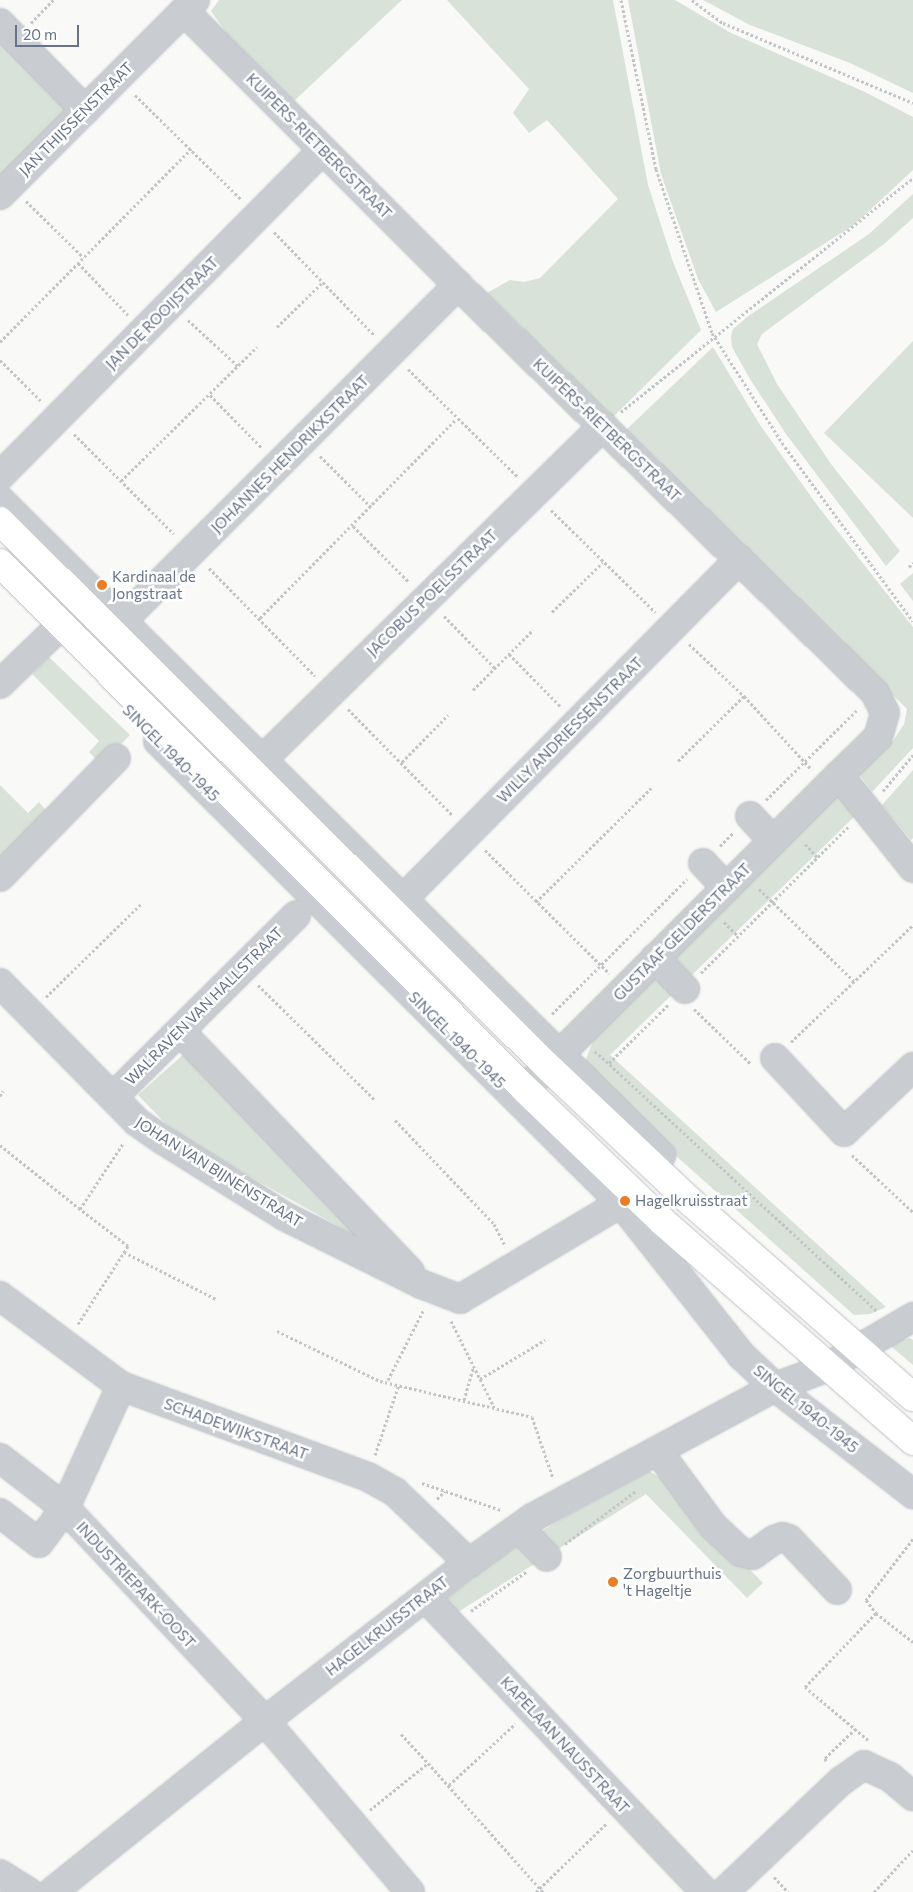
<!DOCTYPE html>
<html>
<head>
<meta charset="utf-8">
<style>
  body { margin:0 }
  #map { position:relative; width:913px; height:1892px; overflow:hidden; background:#f9f9f7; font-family:Commissioner,sans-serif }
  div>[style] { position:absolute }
  .green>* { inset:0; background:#d9e2d8 }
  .path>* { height:3px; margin-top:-1.5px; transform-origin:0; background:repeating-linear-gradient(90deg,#c3c4c7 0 2.5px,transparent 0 5px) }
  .roads { filter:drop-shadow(0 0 1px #bcbfc4) drop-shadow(0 0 1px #bcbfc4) }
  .minor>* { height:28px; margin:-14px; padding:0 14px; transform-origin:14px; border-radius:14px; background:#c9ccd0 }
  .major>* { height:28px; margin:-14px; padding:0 14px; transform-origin:14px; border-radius:14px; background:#fff }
  .dots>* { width:14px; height:14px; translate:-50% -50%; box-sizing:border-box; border:2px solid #fff; border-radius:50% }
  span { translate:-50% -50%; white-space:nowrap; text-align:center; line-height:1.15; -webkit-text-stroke:5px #fff; paint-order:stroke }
  .street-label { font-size:15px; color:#677389 }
  .poi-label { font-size:15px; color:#677389 }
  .left { translate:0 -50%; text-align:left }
  .scale { position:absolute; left:15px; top:25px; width:64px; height:22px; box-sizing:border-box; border:2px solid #677389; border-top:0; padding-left:6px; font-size:15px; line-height:18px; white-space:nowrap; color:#677389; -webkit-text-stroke:4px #fff; paint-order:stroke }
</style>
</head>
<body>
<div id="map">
  <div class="green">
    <i style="clip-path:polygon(219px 0,402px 0,294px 101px,225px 31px,211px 11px)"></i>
    <i style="clip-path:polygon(447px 0,613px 0,648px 185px,673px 262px,701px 330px,613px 417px,487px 293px,510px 280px,524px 282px,540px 278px,618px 199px,547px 120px,529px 133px,513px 113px,529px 89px)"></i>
    <i style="clip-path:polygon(628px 0,675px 0,731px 33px,865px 92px,913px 117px,913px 170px,854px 225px,716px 312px,698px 279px,661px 174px)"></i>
    <i style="clip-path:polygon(703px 0,913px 0,913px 93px,850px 63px,750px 25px)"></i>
    <i style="clip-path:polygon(0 34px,73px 107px,0 179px)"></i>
    <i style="clip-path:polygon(913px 194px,913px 218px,884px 244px,762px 334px,757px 344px,777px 384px,831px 464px,900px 551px,886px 566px,786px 434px,750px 379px,732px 347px,731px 337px,733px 329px,747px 317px,869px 234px)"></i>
    <i style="clip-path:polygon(913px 341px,913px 518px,824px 433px)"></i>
    <i style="clip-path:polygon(713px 347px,760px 425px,817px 505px,913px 627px,913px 748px,872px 792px,859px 774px,893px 741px,904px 724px,907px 709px,626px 430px)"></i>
    <i style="clip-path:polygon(913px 573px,913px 601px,900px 584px)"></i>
    <i style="clip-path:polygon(49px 657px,130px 735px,101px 765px,89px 752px,99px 741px,32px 674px)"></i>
    <i style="clip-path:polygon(913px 770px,913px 838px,911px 840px,882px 805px)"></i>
    <i style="clip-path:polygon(0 785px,28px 813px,39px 802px,49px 814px,0 865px)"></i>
    <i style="clip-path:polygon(844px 788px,859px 812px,610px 1055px,886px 1307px,870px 1314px,854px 1315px,646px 1129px,584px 1064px,593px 1041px)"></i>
    <i style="clip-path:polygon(186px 1052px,392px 1256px,195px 1146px,191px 1150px,138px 1095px)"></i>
    <i style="clip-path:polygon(910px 1338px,913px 1340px,913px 1365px,887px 1343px)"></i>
    <i style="clip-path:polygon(649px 1471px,661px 1478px,763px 1583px,747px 1598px,646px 1494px,458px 1612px,446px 1599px,494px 1562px,558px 1521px)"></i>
  </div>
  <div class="path">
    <i style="left:621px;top:0;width:173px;rotate:78.3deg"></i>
    <i style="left:656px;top:169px;width:173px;rotate:71.1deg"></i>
    <i style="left:712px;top:333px;width:135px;rotate:57.4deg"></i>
    <i style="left:785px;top:447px;width:216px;rotate:53.7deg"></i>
    <i style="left:692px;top:0;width:39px;rotate:37deg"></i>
    <i style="left:723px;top:23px;width:206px;rotate:22.8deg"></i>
    <i style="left:31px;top:23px;width:32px;rotate:-46deg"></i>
    <i style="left:135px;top:95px;width:148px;rotate:44.5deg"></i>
    <i style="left:26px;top:201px;width:80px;rotate:44.5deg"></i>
    <i style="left:274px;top:232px;width:144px;rotate:45.8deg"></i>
    <i style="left:78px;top:263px;width:72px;rotate:46.1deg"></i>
    <i style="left:188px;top:320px;width:68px;rotate:42.6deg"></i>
    <i style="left:277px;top:327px;width:63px;rotate:-44.4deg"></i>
    <i style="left:0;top:342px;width:272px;rotate:-45.3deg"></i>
    <i style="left:0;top:360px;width:58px;rotate:45deg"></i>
    <i style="left:408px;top:369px;width:154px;rotate:44.5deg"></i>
    <i style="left:210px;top:395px;width:74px;rotate:45.5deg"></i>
    <i style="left:621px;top:412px;width:374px;rotate:-38.7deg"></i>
    <i style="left:74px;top:434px;width:141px;rotate:45deg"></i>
    <i style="left:320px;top:456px;width:72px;rotate:45deg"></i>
    <i style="left:121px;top:481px;width:191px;rotate:-44.6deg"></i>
    <i style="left:551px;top:510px;width:146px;rotate:44.4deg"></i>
    <i style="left:353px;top:526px;width:79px;rotate:45deg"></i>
    <i style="left:909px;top:567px;width:6px;rotate:-45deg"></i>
    <i style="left:209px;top:568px;width:151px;rotate:45.5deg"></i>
    <i style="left:552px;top:612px;width:71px;rotate:-44.4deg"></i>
    <i style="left:444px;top:616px;width:73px;rotate:45.6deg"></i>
    <i style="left:260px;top:618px;width:279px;rotate:-45.4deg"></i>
    <i style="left:689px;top:644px;width:76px;rotate:43.4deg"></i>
    <i style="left:744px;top:696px;width:100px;rotate:47.4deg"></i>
    <i style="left:509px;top:654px;width:74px;rotate:45.5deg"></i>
    <i style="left:473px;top:690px;width:85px;rotate:-45deg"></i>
    <i style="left:348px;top:709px;width:148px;rotate:45.5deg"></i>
    <i style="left:678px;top:761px;width:93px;rotate:-44.6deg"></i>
    <i style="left:402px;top:762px;width:66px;rotate:-45.6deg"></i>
    <i style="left:883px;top:791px;width:47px;rotate:-50.2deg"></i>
    <i style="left:766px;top:800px;width:128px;rotate:-44.7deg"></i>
    <i style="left:805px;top:844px;width:19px;rotate:47deg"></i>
    <i style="left:720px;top:846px;width:18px;rotate:-45deg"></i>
    <i style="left:485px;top:850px;width:175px;rotate:44.8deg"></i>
    <i style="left:759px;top:889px;width:132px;rotate:44.1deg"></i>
    <i style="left:536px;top:902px;width:162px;rotate:-44.7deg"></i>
    <i style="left:724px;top:922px;width:20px;rotate:45deg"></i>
    <i style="left:701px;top:973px;width:209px;rotate:-44.8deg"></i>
    <i style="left:258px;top:985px;width:163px;rotate:44.5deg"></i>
    <i style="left:46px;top:997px;width:134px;rotate:-44.4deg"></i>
    <i style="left:694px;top:1009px;width:79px;rotate:44deg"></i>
    <i style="left:552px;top:1014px;width:191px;rotate:-45deg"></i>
    <i style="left:791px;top:1042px;width:169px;rotate:-43.8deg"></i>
    <i style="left:595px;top:1051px;width:384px;rotate:42.7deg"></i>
    <i style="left:609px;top:1063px;width:83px;rotate:-44.5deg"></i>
    <i style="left:0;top:1096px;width:6px;rotate:-59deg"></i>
    <i style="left:395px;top:1120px;width:144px;rotate:46.4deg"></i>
    <i style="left:494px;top:1224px;width:25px;rotate:63deg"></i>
    <i style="left:0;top:1145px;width:102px;rotate:38.7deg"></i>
    <i style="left:852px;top:1155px;width:83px;rotate:43.1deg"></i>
    <i style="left:124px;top:1252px;width:103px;rotate:27.1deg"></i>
    <i style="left:451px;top:1321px;width:96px;rotate:63.4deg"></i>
    <i style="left:78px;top:1324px;width:93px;rotate:-57.3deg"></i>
    <i style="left:128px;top:1246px;width:61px;rotate:-142.4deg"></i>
    <i style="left:80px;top:1209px;width:80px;rotate:-56.7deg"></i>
    <i style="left:277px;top:1331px;width:114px;rotate:25.9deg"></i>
    <i style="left:380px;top:1381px;width:156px;rotate:13.3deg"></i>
    <i style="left:532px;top:1417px;width:65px;rotate:71deg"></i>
    <i style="left:480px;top:1379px;width:76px;rotate:-31deg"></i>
    <i style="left:388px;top:1380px;width:80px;rotate:-63.1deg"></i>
    <i style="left:464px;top:1400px;width:33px;rotate:-74deg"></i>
    <i style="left:375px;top:1455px;width:75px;rotate:-71.3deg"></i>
    <i style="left:422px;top:1483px;width:83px;rotate:18.9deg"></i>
    <i style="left:437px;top:1499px;width:11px;rotate:-45deg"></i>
    <i style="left:913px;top:1539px;width:77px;rotate:127.6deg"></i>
    <i style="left:866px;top:1600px;width:16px;rotate:52deg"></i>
    <i style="left:876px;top:1613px;width:47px;rotate:38.1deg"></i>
    <i style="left:565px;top:1544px;width:89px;rotate:-36.7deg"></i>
    <i style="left:471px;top:1611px;width:69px;rotate:-35.5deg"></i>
    <i style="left:401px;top:1734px;width:40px;rotate:47deg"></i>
    <i style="left:868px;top:1740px;width:82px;rotate:-139.9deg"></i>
    <i style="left:805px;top:1687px;width:103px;rotate:-46.2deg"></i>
    <i style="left:826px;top:1761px;width:3px;rotate:-108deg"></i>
    <i style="left:825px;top:1758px;width:42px;rotate:-44deg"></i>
    <i style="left:449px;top:1785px;width:90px;rotate:-42.7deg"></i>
    <i style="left:370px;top:1810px;width:75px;rotate:-39deg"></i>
    <i style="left:428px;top:1763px;width:173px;rotate:48.3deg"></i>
    <i style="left:774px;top:1877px;width:21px;rotate:47deg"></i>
    <i style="left:536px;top:1892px;width:99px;rotate:-44.2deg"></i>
    <i style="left:874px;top:1892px;width:57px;rotate:-47.1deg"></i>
  </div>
  <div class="roads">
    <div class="minor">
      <i style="left:184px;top:11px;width:387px;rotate:45deg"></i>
      <i style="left:458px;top:285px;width:583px;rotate:44.37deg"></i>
      <i style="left:875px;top:693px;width:22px;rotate:63deg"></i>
      <i style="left:885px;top:713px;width:25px;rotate:106deg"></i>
      <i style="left:878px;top:737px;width:54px;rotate:135.7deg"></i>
      <i style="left:839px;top:775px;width:119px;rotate:51.5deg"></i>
      <i style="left:0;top:23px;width:122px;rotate:45.7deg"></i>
      <i style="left:0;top:195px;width:276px;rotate:-45deg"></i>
      <i style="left:0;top:476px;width:459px;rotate:-45.3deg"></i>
      <i style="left:0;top:500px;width:931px;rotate:44.74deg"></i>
      <i style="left:121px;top:622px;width:477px;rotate:-45deg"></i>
      <i style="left:0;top:684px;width:115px;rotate:-43.9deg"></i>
      <i style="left:158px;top:741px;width:654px;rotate:44.94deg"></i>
      <i style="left:621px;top:1203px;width:195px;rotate:51.7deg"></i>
      <i style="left:742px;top:1356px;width:45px;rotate:43.2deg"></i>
      <i style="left:775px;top:1387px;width:175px;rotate:37.8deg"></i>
      <i style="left:261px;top:761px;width:479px;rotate:-44.4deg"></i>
      <i style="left:750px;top:816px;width:34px;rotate:47deg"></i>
      <i style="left:703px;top:863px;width:34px;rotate:47deg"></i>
      <i style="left:0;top:877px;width:166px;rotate:-45.7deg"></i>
      <i style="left:401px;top:901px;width:481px;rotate:-45.3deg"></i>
      <i style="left:655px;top:958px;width:43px;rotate:45.9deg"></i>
      <i style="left:0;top:983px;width:195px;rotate:45.4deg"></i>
      <i style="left:137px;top:1122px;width:32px;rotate:35deg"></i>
      <i style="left:163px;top:1140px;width:143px;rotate:32.1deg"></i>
      <i style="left:284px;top:1216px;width:153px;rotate:26.4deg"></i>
      <i style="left:421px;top:1284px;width:42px;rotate:21deg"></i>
      <i style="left:460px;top:1299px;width:187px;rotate:-30.8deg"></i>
      <i style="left:180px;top:1031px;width:333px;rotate:46.3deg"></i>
      <i style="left:775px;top:1058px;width:101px;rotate:47deg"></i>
      <i style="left:844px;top:1132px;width:95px;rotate:-43.3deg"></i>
      <i style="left:525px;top:1089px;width:444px;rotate:-45deg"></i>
      <i style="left:113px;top:1097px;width:258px;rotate:-44.8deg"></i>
      <i style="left:0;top:1296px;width:151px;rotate:36.6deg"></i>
      <i style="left:121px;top:1386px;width:263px;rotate:20.2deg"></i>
      <i style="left:368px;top:1477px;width:31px;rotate:29deg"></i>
      <i style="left:395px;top:1492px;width:103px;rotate:43.8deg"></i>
      <i style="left:658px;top:1451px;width:93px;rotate:53.7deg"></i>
      <i style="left:713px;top:1526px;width:38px;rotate:43deg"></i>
      <i style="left:741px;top:1552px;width:12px;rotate:14deg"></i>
      <i style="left:753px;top:1555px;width:26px;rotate:-36deg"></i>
      <i style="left:774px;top:1540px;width:9px;rotate:-21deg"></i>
      <i style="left:782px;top:1537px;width:7px;rotate:16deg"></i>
      <i style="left:789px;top:1539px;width:70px;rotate:46.7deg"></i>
      <i style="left:0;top:1458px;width:82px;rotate:37.6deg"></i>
      <i style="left:65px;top:1508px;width:292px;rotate:46.8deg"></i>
      <i style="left:265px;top:1721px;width:224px;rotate:49.7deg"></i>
      <i style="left:0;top:1513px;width:49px;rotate:37.6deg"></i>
      <i style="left:39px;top:1543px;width:44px;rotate:-53.4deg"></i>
      <i style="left:65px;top:1508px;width:134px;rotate:-65.3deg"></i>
      <i style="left:519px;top:1528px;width:40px;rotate:46deg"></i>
      <i style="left:425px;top:1597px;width:407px;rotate:46.5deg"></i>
      <i style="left:0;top:1874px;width:34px;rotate:32deg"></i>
      <i style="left:52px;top:1892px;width:273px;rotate:-38.8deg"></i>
      <i style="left:265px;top:1721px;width:258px;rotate:-37.8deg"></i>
      <i style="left:469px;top:1563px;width:77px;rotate:-35.5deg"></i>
      <i style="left:532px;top:1518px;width:276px;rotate:-28.3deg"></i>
      <i style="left:775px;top:1387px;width:54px;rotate:-20.4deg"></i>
      <i style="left:826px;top:1368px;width:101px;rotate:-30.4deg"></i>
      <i style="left:724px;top:1892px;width:161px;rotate:-43.5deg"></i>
      <i style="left:841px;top:1781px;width:28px;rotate:-35deg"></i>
      <i style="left:864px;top:1765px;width:29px;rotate:25deg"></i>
      <i style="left:890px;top:1777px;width:30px;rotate:40deg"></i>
    </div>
    <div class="major">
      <i style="left:0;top:521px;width:772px;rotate:44.9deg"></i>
      <i style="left:547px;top:1066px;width:199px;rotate:43.4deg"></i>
      <i style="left:692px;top:1203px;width:294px;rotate:41.3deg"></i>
      <i style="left:0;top:563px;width:743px;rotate:45.05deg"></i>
      <i style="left:525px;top:1089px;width:190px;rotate:43.9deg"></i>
      <i style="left:662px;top:1221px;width:334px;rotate:41.2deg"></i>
    </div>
  </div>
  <div class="dots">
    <i style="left:102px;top:585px;background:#e97d28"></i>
    <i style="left:625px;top:1201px;background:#e97d28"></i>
    <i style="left:613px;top:1582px;background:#e97d28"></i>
  </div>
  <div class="street-label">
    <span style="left:76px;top:119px;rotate:-45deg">JAN THIJSSENSTRAAT</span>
    <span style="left:319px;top:146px;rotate:45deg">KUIPERS-RIETBERGSTRAAT</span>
    <span style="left:162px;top:313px;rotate:-45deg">JAN DE ROOIJSTRAAT</span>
    <span style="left:607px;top:430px;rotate:44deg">KUIPERS-RIETBERGSTRAAT</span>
    <span style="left:290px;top:454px;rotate:-45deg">JOHANNES HENDRIKXSTRAAT</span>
    <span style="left:432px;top:593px;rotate:-44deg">JACOBUS POELSSTRAAT</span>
    <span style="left:570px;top:730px;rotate:-45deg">WILLY ANDRIESSENSTRAAT</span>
    <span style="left:171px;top:753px;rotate:45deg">SINGEL 1940-1945</span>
    <span style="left:682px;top:932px;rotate:-45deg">GUSTAAF GELDERSTRAAT</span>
    <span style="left:204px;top:1006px;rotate:-45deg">WALRAVEN VAN HALLSTRAAT</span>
    <span style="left:457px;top:1040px;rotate:45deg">SINGEL 1940-1945</span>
    <span style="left:219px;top:1172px;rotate:32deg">JOHAN VAN BIJNENSTRAAT</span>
    <span style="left:806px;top:1409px;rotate:39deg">SINGEL 1940-1945</span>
    <span style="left:236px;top:1429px;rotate:20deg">SCHADEWIJKSTRAAT</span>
    <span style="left:136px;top:1585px;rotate:47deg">INDUSTRIEPARK-OOST</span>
    <span style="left:387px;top:1626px;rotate:-38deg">HAGELKRUISSTRAAT</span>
    <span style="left:565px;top:1745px;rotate:47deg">KAPELAAN NAUSSTRAAT</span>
  </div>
  <div class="poi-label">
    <span class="left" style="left:112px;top:585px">Kardinaal de<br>Jongstraat</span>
    <span class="left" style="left:635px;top:1201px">Hagelkruisstraat</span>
    <span class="left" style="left:623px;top:1582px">Zorgbuurthuis<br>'t Hageltje</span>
  </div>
  <div class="scale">20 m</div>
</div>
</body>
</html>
